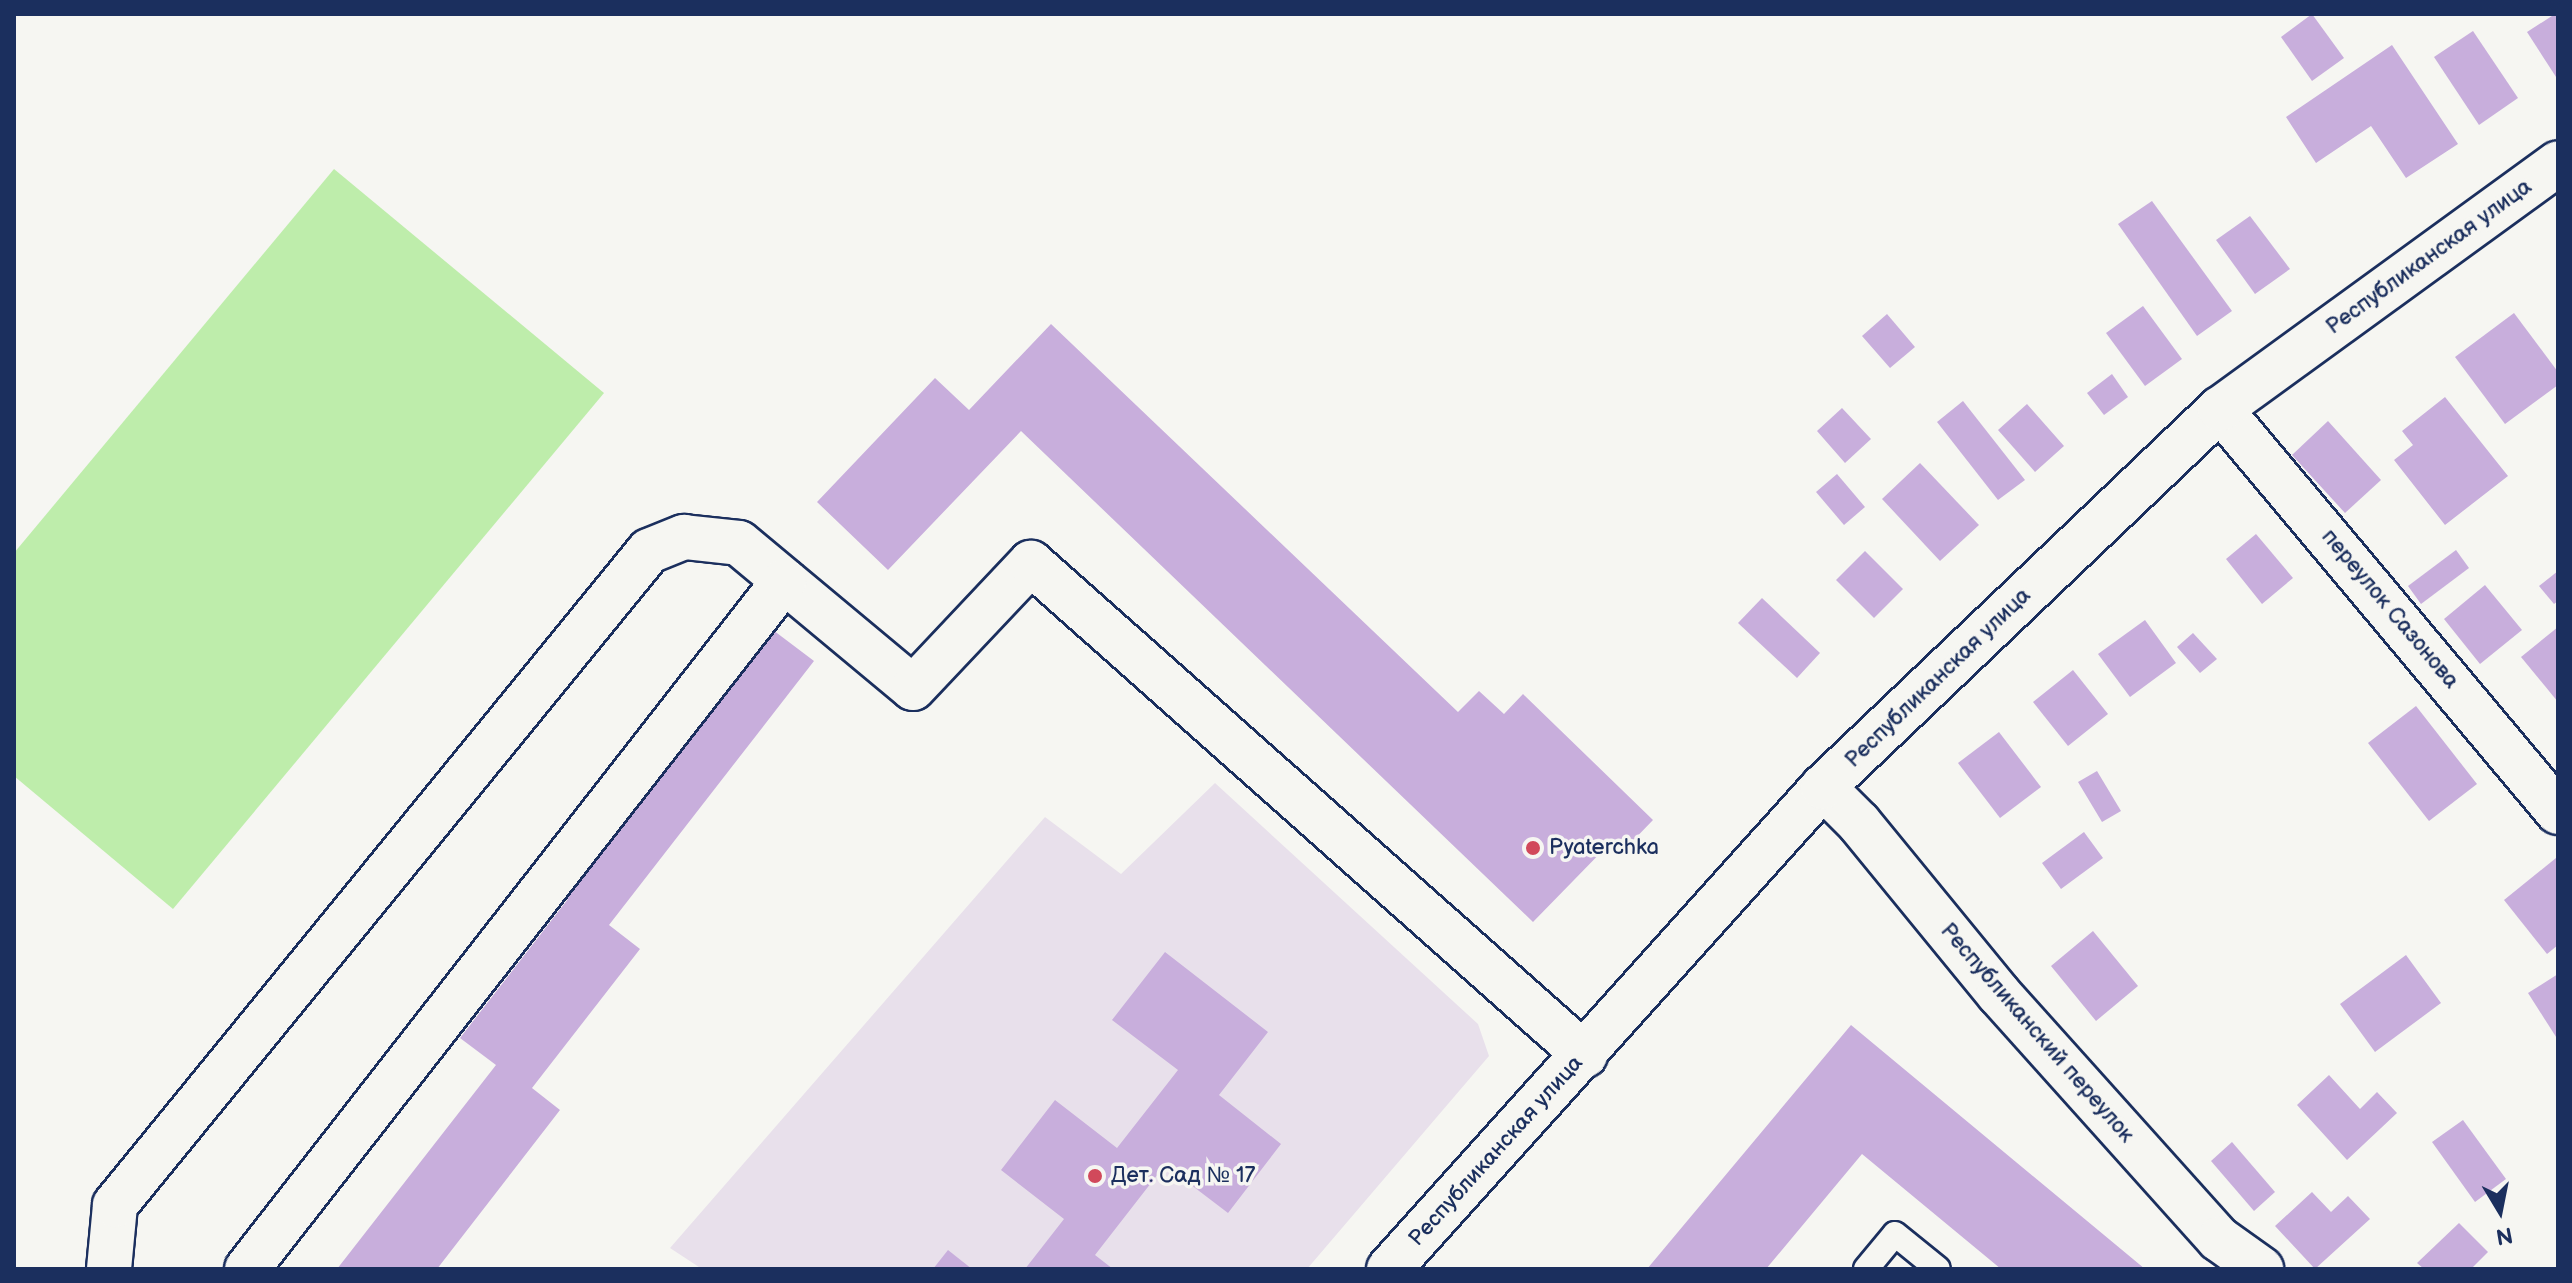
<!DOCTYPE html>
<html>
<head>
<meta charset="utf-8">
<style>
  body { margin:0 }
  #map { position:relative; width:2572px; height:1283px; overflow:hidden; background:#f6f6f2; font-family:"Balsamiq Sans",sans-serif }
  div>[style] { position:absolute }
  .built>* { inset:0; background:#e8e0eb }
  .green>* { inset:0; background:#beedab }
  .building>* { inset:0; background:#c8aedc }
  .roads { filter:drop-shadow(2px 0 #1b2f5e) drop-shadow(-2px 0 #1b2f5e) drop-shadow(0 2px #1b2f5e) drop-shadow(0 -2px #1b2f5e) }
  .lane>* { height:24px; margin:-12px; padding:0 12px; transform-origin:12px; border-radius:12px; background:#f6f6f2 }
  .street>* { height:44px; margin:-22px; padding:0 22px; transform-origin:22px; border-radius:22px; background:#f6f6f2 }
  .secondary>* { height:44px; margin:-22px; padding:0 22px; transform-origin:22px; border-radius:22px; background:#f6f6f2 }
  .dots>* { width:22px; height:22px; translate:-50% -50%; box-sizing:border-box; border:4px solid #f6f6f2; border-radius:50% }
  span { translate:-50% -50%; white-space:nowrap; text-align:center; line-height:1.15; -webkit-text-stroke:7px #f6f6f2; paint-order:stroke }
  .street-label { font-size:22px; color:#1b2f5e }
  .poi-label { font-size:22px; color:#1b2f5e }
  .left { translate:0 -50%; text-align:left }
  .frame { position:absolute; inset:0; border:16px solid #1b2f5e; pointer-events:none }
  .north { position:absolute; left:2460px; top:1171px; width:80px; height:80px; -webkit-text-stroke:6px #f6f6f2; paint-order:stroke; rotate:170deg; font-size:22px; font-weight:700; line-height:32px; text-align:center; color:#1b2f5e }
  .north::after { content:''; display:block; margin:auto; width:28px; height:36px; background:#1b2f5e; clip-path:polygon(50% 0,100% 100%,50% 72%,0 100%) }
</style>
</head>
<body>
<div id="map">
  <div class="built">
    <i style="clip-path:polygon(1215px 783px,1478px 1024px,1489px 1056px,1307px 1269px,702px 1269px,670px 1248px,1045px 817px,1121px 874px)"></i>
  </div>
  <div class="green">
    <i style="clip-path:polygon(334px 169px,604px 393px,173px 909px,14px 776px,14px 553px)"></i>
  </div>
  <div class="building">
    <i style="clip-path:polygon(2312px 14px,2344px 58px,2312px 81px,2281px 37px)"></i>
    <i style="clip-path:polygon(2555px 14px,2558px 14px,2558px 80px,2527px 32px)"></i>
    <i style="clip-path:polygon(2473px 31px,2518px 98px,2479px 125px,2434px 57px)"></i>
    <i style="clip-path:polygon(2392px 45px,2458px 144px,2406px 178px,2371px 126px,2316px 163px,2286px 117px)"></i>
    <i style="clip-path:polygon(2152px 201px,2232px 311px,2197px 336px,2118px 224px)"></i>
    <i style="clip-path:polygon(2250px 216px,2290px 269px,2255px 294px,2216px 240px)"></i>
    <i style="clip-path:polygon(2143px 306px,2182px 359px,2145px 386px,2106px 333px)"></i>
    <i style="clip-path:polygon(2514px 313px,2558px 372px,2558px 385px,2505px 424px,2455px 357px)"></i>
    <i style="clip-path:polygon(1887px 314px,1915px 347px,1890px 368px,1862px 336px)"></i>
    <i style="clip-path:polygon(1051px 324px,1458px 712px,1479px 691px,1504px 714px,1523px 694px,1653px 820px,1624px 850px,1613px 840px,1533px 922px,1021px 431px,888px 570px,817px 502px,935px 378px,969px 410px)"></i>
    <i style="clip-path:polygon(2112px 374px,2128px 397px,2104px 415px,2087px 393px)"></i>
    <i style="clip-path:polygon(2445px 397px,2508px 476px,2445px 525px,2394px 460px,2413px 445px,2402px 431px)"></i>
    <i style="clip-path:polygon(1963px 401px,2025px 480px,1998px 500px,1937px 422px)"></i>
    <i style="clip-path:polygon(2027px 404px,2064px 446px,2035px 472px,1998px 430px)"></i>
    <i style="clip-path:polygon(1842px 408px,1871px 439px,1845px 463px,1817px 431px)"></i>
    <i style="clip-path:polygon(2328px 421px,2381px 480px,2345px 513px,2292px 455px)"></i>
    <i style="clip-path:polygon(1920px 463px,1979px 525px,1940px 561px,1882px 499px)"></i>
    <i style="clip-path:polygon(1837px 474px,1865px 507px,1844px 525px,1816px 492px)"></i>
    <i style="clip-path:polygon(2256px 534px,2293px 578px,2262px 604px,2226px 559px)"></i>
    <i style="clip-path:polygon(2456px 550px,2469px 568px,2421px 604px,2408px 586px)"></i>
    <i style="clip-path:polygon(1865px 551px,1903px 589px,1874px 618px,1836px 580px)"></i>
    <i style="clip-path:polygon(2558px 571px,2558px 601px,2554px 604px,2539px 586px)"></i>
    <i style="clip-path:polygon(2485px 585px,2522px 630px,2480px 664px,2444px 619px)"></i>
    <i style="clip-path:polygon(1762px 598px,1820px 653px,1797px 678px,1738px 623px)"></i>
    <i style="clip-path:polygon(744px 608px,814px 661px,609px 925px,640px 949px,532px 1088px,560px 1110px,437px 1269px,337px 1269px,496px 1065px,460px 1038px,568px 899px,536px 874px)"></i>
    <i style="clip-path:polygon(2145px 620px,2176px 663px,2130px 697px,2098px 654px)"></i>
    <i style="clip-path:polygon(2558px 627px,2558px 702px,2521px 657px)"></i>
    <i style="clip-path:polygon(2193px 633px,2217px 659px,2200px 673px,2177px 647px)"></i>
    <i style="clip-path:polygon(2073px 670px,2108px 714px,2068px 746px,2033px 702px)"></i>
    <i style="clip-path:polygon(2416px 706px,2477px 784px,2429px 821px,2368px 743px)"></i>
    <i style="clip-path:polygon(1999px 732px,2041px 787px,2000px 818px,1958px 763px)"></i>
    <i style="clip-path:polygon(2097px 771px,2121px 811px,2102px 822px,2078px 782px)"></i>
    <i style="clip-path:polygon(2084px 832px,2103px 858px,2061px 889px,2042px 863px)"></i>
    <i style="clip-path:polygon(2556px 858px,2558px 945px,2547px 954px,2504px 900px)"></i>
    <i style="clip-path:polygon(2093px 931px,2138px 986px,2096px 1021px,2051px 966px)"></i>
    <i style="clip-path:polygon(1165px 952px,1268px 1032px,1219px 1095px,1281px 1144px,1228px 1213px,1165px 1165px,1095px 1255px,1113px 1269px,1025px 1269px,1064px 1219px,1001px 1170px,1055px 1100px,1117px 1148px,1178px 1070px,1112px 1020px)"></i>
    <i style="clip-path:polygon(2406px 955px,2441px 1003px,2375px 1052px,2340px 1004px)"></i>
    <i style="clip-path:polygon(2558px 974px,2558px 1040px,2528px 993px)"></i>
    <i style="clip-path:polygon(1851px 1025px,2145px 1269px,2001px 1269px,1862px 1154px,1766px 1269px,1647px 1269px)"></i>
    <i style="clip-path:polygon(2329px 1075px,2360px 1109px,2377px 1092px,2397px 1113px,2347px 1160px,2297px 1105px)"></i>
    <i style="clip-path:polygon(2463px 1120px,2506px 1179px,2475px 1202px,2432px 1142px)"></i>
    <i style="clip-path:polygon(2232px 1142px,2275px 1192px,2254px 1211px,2211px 1161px)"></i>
    <i style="clip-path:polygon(2312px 1192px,2331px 1212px,2348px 1196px,2370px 1219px,2315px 1269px,2275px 1226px)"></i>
    <i style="clip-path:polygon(2459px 1223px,2488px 1252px,2471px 1269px,2424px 1269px,2417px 1263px)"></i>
    <i style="clip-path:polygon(948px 1250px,972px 1269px,933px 1269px)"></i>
  </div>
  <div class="roads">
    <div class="lane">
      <i style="left:1866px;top:1269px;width:45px;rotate:-50.4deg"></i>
      <i style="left:1895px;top:1234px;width:55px;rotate:39.1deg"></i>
    </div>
    <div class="street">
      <i style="left:2220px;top:409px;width:526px;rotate:50.01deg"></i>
      <i style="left:1823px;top:787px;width:51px;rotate:45deg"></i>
      <i style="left:1859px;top:823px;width:221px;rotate:50.7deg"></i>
      <i style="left:1999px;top:994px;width:329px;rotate:48.1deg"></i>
      <i style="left:2219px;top:1239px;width:52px;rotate:35.5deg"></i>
      <i style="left:109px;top:1269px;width:64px;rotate:-84.6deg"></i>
      <i style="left:115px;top:1205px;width:844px;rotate:-50.77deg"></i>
      <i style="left:649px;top:551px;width:38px;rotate:-22deg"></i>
      <i style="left:684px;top:537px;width:55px;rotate:6.2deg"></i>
      <i style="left:739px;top:543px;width:226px;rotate:39.8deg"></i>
      <i style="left:913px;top:688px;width:172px;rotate:-46.7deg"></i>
      <i style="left:1031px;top:563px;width:741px;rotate:41.61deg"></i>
      <i style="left:247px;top:1269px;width:873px;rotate:-52.03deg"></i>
    </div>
    <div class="secondary">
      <i style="left:1389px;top:1269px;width:649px;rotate:-48deg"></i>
      <i style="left:1823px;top:787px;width:548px;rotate:-43.6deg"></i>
      <i style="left:2220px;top:409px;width:418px;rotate:-36deg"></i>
    </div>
  </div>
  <div class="dots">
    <i style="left:1533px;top:848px;background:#d1495b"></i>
    <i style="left:1095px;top:1176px;background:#d1495b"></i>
  </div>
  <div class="street-label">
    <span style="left:2429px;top:257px;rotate:-36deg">Республиканская улица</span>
    <span style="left:2390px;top:609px;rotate:50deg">переулок Сазонова</span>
    <span style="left:1938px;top:678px;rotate:-44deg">Республиканская улица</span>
    <span style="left:2037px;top:1033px;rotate:49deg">Республиканский переулок</span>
    <span style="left:1496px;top:1151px;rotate:-48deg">Республиканская улица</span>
  </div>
  <div class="poi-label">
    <span class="left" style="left:1549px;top:848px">Pyaterchka</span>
    <span class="left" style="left:1111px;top:1176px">Дет. Сад № 17</span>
  </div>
  <div class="frame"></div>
  <div class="north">N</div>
</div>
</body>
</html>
